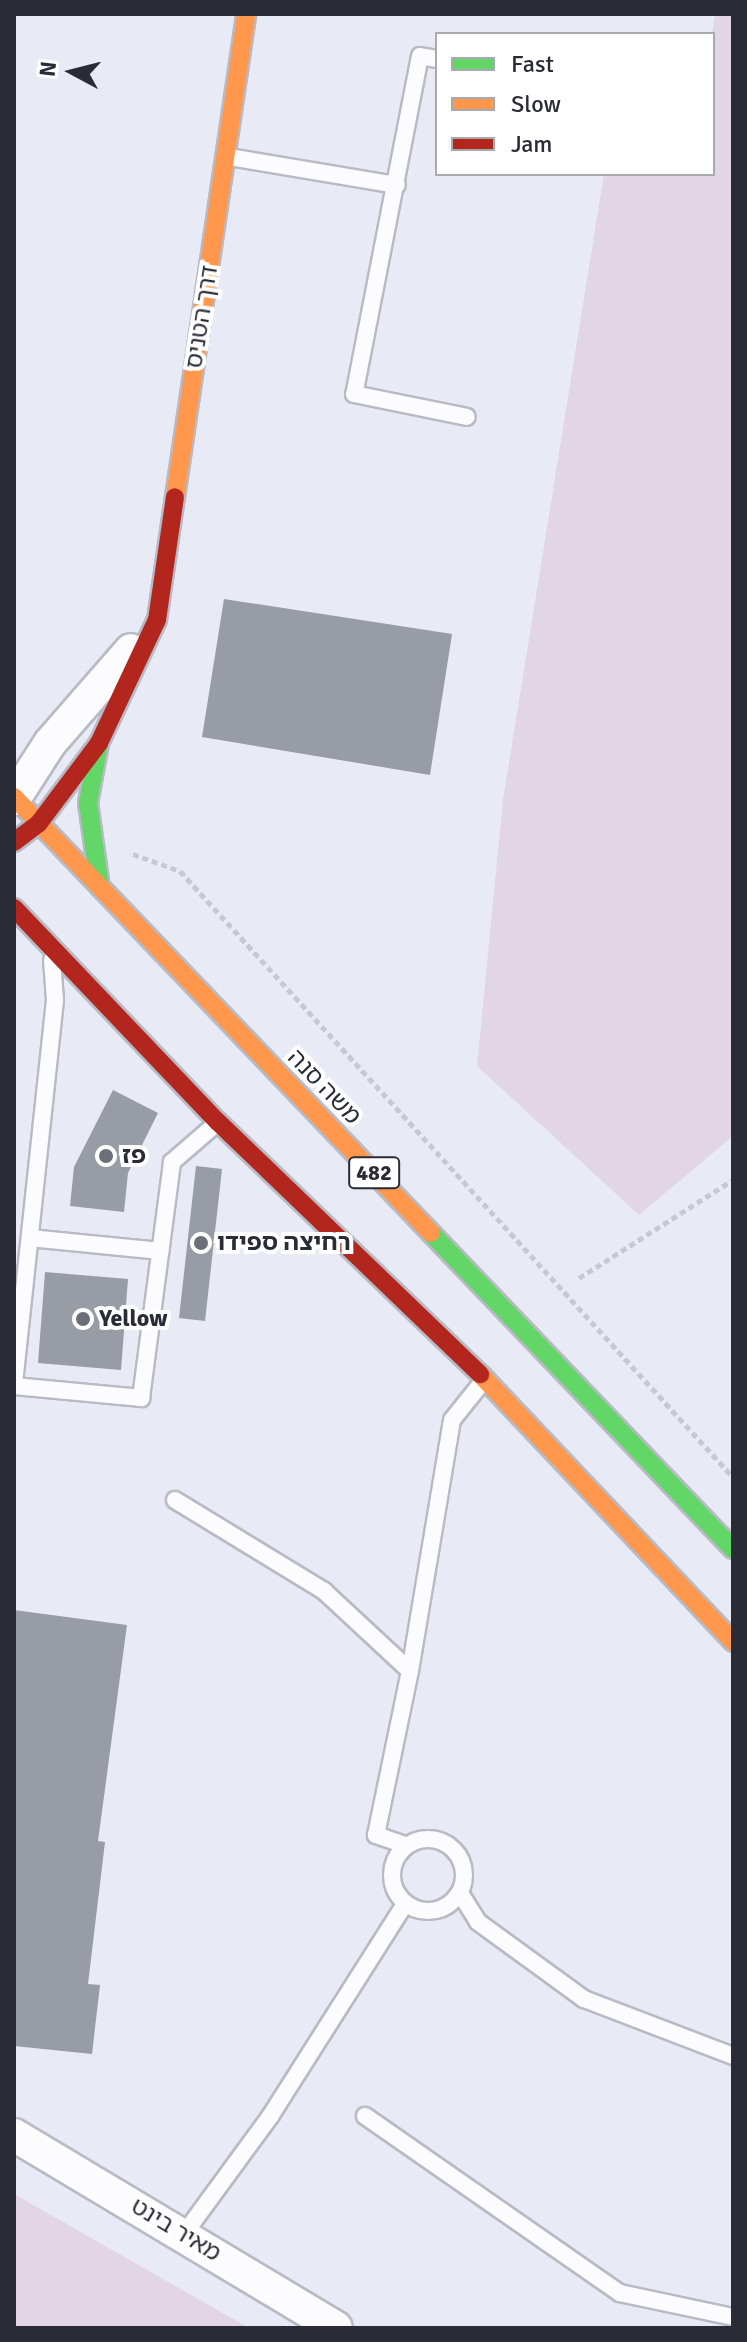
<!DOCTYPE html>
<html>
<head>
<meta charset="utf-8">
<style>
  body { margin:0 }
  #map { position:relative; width:747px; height:2342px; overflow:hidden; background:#e8eaf5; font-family:Signika,"Noto Sans Hebrew",sans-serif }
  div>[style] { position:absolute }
  .green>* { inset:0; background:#e2d6e6 }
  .building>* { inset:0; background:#979ca5 }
  .path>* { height:5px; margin-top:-2.5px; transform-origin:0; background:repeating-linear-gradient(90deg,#c8c9ce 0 6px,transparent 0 10px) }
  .roads { filter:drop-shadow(2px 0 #b8bac4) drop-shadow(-2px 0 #b8bac4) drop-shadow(0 2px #b8bac4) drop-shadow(0 -2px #b8bac4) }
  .lane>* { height:16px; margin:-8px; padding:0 8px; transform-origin:8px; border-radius:8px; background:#fcfcfe }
  .lane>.ring { margin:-8px; padding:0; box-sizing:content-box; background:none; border:16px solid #fcfcfe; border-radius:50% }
  .street>* { height:32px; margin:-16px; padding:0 16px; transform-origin:16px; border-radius:16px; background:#fcfcfe }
  .fast>* { height:18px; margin:-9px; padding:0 9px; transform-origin:9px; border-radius:9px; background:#63d668 }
  .slow>* { height:18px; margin:-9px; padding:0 9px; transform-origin:9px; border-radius:9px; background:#ff974d }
  .jam>* { height:18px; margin:-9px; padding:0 9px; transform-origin:9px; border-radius:9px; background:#b3261e }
  .dots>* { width:22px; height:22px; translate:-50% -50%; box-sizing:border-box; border:4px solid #fff; border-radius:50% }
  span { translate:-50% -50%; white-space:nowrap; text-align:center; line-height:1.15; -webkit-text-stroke:8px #fff; paint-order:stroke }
  .shield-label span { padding:2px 6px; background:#fff; border:2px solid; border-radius:6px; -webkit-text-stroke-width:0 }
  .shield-label { font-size:22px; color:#292b36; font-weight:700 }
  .street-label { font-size:24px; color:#292b36 }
  .poi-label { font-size:24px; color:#292b36; font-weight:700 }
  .left { translate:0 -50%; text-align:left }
  .frame { position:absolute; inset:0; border:16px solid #292b36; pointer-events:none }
  .legend { position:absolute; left:435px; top:32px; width:280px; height:144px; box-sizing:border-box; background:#fff; border:2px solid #a9aaaf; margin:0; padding:10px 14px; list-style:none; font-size:24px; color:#292b36 }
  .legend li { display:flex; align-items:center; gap:16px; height:40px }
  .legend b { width:40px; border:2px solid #a9aaaf }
  .north { position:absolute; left:32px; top:32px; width:80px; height:80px; -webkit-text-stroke:6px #fff; paint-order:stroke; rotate:277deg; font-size:22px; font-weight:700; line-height:32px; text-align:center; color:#292b36 }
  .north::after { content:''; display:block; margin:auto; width:28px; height:36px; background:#292b36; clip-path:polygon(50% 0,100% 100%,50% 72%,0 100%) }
</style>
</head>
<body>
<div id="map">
  <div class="green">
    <i style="clip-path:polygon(715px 14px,733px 14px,733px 1136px,639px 1215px,477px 1066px,503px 800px,604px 174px,713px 174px,712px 34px)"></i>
    <i style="clip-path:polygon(14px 2194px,249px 2328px,14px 2328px)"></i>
  </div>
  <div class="building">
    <i style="clip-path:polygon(224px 599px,452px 634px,430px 775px,202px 737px)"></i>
    <i style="clip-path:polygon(113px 1090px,158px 1113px,128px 1173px,124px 1212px,70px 1206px,74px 1167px)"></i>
    <i style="clip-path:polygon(196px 1166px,222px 1169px,205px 1321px,179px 1318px)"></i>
    <i style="clip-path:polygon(45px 1272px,128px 1279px,121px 1370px,38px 1363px)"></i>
    <i style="clip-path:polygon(14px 1610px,127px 1625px,98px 1841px,105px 1842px,88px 1984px,100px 1985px,92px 2054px,14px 2046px)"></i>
  </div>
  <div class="path">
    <i style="left:133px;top:854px;width:50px;rotate:19.9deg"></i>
    <i style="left:180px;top:871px;width:820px;rotate:47.62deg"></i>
    <i style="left:579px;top:1278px;width:183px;rotate:-32.5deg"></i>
  </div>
  <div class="roads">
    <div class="lane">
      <i style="left:437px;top:59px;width:17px;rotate:-170deg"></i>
      <i style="left:420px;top:56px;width:344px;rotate:101deg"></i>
      <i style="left:354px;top:394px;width:115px;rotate:11.5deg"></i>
      <i style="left:229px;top:157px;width:170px;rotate:9.5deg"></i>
      <i style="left:52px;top:960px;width:40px;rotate:85.7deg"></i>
      <i style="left:55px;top:1000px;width:388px;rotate:96.1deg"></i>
      <i style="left:14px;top:1386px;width:128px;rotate:5.4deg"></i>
      <i style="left:141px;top:1398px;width:238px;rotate:-82.5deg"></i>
      <i style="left:172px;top:1162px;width:60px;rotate:-40.9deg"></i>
      <i style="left:30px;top:1238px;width:131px;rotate:5.7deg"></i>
      <i style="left:175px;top:1500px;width:175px;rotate:31.4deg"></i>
      <i style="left:324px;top:1591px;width:117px;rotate:42.9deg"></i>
      <i class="ring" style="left:392px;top:1839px;width:56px;height:56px"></i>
      <i style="left:405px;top:1845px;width:31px;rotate:-161deg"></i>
      <i style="left:376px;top:1835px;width:167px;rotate:-78.3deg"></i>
      <i style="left:410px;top:1671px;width:254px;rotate:-80.5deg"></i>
      <i style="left:452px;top:1420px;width:51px;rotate:-51.3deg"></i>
      <i style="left:460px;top:1893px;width:34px;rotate:58deg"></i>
      <i style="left:478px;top:1922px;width:131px;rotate:36deg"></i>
      <i style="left:584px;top:1999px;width:160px;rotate:20.9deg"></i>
      <i style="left:365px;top:2116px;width:310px;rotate:34.8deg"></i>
      <i style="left:620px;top:2293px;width:116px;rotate:12deg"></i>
      <i style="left:184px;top:2234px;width:147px;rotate:-53.8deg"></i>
      <i style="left:271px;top:2115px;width:250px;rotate:-57.6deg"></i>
    </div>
    <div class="street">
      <i style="left:14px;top:799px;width:67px;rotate:-57.3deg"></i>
      <i style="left:50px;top:743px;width:123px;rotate:-48.9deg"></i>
      <i style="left:14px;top:2135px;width:375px;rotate:30.9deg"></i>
    </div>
    <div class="fast">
      <i style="left:99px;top:743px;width:61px;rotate:100.4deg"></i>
      <i style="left:88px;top:803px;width:85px;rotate:81.9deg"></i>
      <i style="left:431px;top:1233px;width:437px;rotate:46.3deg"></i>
    </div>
    <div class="slow">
      <i style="left:175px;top:497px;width:488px;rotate:-81.6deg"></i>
      <i style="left:14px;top:797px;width:603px;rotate:46.28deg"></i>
      <i style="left:480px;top:1374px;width:369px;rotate:46.6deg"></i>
    </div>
    <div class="jam">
      <i style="left:14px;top:842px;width:31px;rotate:-37deg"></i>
      <i style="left:39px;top:823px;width:100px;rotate:-53.1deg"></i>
      <i style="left:99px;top:743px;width:136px;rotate:-64.8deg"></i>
      <i style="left:157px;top:620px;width:124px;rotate:-81.7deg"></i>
      <i style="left:14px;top:908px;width:296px;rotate:46.4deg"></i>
      <i style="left:218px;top:1122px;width:364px;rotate:43.9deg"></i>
    </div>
  </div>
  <div class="dots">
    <i style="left:106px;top:1156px;background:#6c6e79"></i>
    <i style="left:201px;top:1243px;background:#6c6e79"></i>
    <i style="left:83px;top:1319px;background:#6c6e79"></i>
  </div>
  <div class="shield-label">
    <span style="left:374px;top:1173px">482</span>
  </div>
  <div class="street-label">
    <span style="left:202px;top:317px;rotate:-81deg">דרך הטניס</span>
    <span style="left:324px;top:1087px;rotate:46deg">משה סנה</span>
    <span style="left:176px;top:2230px;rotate:31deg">מאיר בינט</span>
  </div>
  <div class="poi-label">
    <span class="left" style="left:122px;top:1156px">פז</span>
    <span class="left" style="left:217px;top:1243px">רחיצה ספידו</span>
    <span class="left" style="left:99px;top:1319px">Yellow</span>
  </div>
  <div class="frame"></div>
  <ul class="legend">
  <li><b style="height:10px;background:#63d668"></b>Fast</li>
  <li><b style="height:10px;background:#ff974d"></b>Slow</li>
  <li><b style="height:10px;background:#b3261e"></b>Jam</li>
  </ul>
  <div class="north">N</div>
</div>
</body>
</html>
